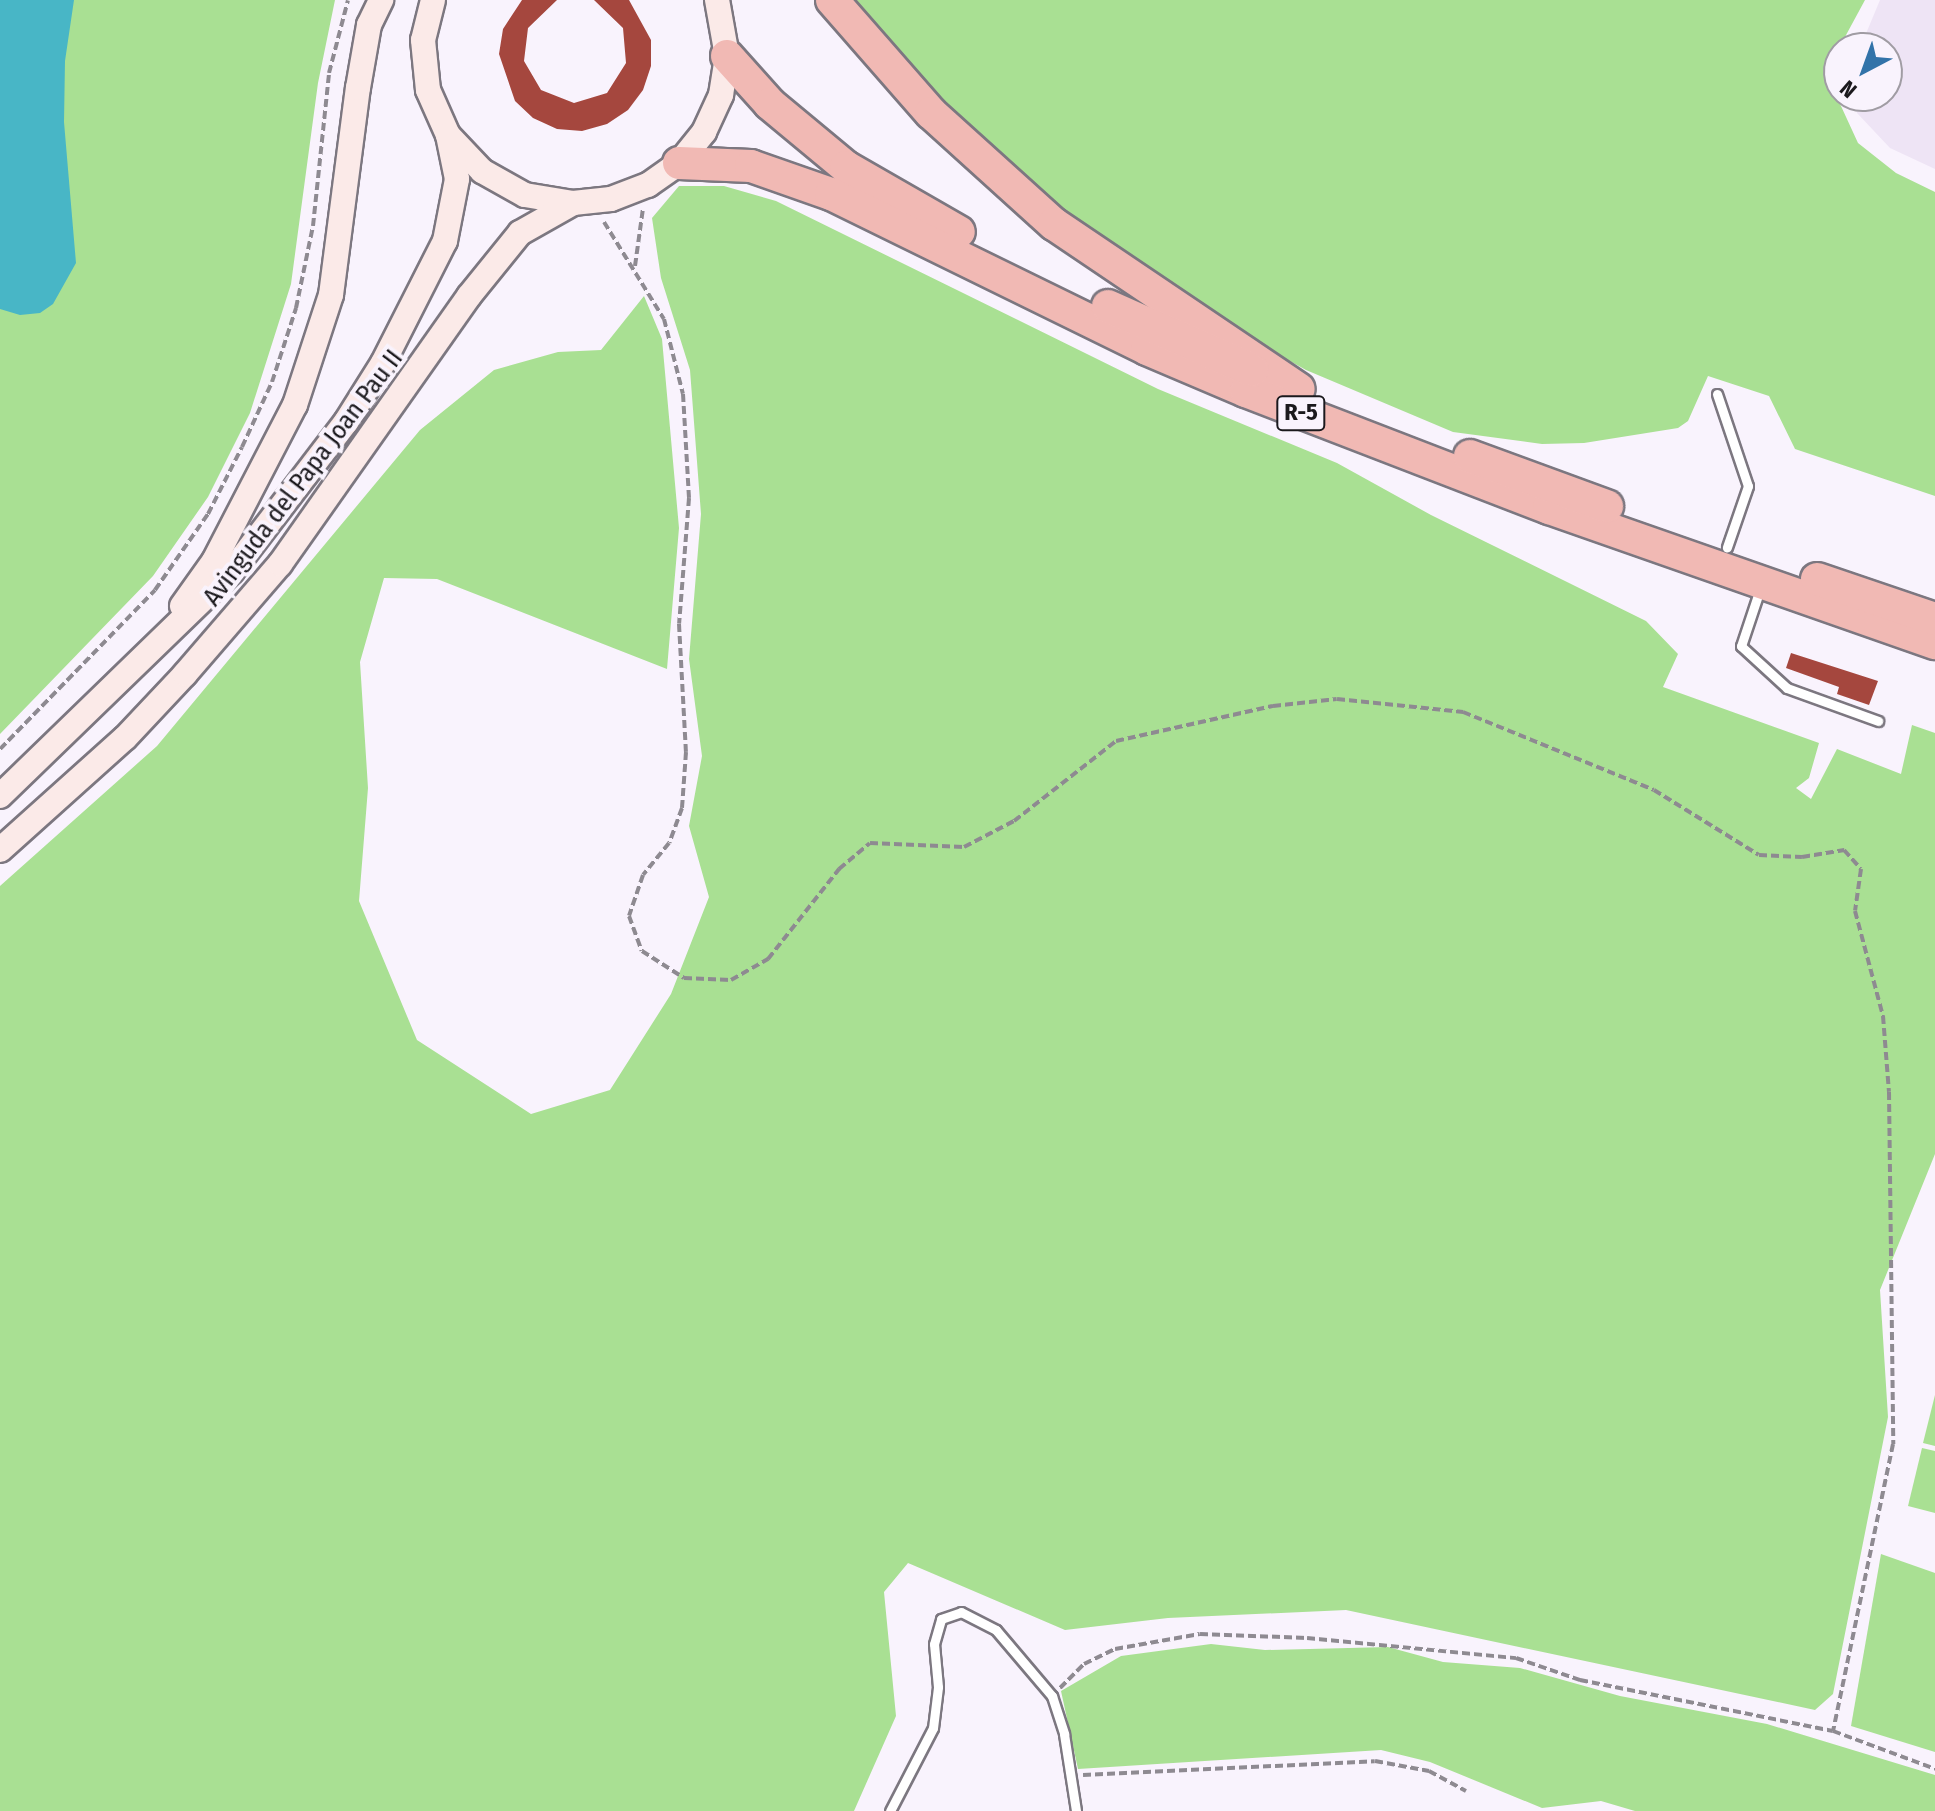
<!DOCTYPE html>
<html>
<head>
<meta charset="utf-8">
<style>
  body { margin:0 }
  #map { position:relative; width:1935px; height:1811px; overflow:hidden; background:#f9f3fd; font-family:"Fira Sans Condensed",sans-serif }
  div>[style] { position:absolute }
  .built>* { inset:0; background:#eee4f5 }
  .green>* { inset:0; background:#a9e093 }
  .water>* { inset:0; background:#48b6c6 }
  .building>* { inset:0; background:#a5473e }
  .path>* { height:4px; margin-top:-2px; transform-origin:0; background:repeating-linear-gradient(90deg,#8e8a91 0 8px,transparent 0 12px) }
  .roads { filter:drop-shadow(2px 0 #7c7780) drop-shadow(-2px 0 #7c7780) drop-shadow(0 2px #7c7780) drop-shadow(0 -2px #7c7780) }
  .service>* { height:9px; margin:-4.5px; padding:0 4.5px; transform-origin:4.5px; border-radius:4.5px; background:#fff }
  .secondary>* { height:24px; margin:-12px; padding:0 12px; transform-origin:12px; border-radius:12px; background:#fbeae8 }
  .motorway>* { height:32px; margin:-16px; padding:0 16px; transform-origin:16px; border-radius:16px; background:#f1b9b4 }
  span { translate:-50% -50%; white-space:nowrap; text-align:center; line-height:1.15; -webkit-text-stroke:8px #f9f3fd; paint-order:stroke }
  .shield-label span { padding:2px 6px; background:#f9f3fd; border:2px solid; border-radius:6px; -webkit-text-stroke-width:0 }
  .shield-label { font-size:24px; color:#1b191d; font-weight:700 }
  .street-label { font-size:26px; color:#1b191d }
  .north { position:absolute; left:1823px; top:32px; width:80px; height:80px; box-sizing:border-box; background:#f9f3fd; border:2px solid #a09ca3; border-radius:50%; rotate:221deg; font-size:22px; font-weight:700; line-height:32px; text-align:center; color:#1b191d }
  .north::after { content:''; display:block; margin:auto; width:28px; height:36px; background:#3273a9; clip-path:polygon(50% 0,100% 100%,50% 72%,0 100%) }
</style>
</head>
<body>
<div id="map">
  <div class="built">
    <i style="clip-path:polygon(1880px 0,1935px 0,1935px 169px,1890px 148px,1857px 113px,1854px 96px,1887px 96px,1887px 48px,1860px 48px)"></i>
  </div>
  <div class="green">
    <i style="clip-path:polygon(0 0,335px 0,318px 83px,291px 284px,250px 413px,208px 497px,153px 576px,0 734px)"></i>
    <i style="clip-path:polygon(847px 0,1865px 0,1839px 48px,1835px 93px,1858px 143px,1896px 173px,1935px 192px,1935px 496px,1795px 449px,1769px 396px,1708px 376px,1688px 421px,1678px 428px,1584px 443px,1542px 444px,1453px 432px,1306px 370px,1159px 288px,969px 137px)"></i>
    <i style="clip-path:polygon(679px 186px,724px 186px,776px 201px,1158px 389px,1337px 463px,1431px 515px,1646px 621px,1678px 654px,1663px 687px,1819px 743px,1809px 778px,1796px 788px,1811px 799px,1837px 749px,1901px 774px,1912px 725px,1935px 733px,1935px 1154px,1880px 1290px,1888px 1417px,1833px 1694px,1815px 1710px,1346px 1610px,1168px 1618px,1065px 1630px,908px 1563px,884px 1592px,896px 1716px,854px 1811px,0 1811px,0 886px,157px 746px,420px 430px,494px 370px,558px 352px,601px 350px,644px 296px,662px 339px,679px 528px,667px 669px,437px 579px,384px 578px,360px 662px,368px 788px,359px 901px,417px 1040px,531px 1114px,610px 1090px,671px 994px,709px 897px,689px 826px,702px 756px,689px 659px,701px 514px,690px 370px,661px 278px,652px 218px)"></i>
    <i style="clip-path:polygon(1935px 1395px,1935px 1446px,1923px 1443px)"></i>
    <i style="clip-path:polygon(1922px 1448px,1935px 1451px,1935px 1513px,1908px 1506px)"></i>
    <i style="clip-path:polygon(1881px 1554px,1935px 1573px,1935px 1752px,1851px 1726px)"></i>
    <i style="clip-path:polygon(1211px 1644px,1265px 1650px,1388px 1647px,1443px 1662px,1520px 1668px,1620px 1696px,1767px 1724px,1935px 1775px,1935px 1811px,1635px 1811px,1601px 1801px,1542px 1808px,1430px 1762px,1381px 1750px,1078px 1769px,1061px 1691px,1121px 1656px)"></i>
  </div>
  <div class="water">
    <i style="clip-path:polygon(0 0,74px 0,65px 61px,64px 122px,76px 263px,53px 304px,40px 313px,20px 315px,0 309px)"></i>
  </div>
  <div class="building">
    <i style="clip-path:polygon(522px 0,557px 0,528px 28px,524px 61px,541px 90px,574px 103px,607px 93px,626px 63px,623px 28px,594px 0,629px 0,651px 40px,651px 66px,643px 90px,628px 110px,607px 124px,582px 131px,557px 129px,533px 118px,515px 101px,499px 54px,503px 29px)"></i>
    <i style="clip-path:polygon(1791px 653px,1878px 681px,1869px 705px,1837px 694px,1839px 687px,1786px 668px)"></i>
  </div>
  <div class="path">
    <i style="left:604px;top:222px;width:114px;rotate:58.3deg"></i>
    <i style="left:664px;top:319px;width:77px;rotate:75.8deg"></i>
    <i style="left:683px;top:394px;width:104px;rotate:86.7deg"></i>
    <i style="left:689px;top:498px;width:126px;rotate:94.5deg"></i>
    <i style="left:679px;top:624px;width:128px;rotate:86.9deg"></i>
    <i style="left:686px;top:752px;width:56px;rotate:94.1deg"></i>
    <i style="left:682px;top:808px;width:37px;rotate:110deg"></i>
    <i style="left:669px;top:843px;width:41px;rotate:129.1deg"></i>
    <i style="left:643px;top:875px;width:43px;rotate:108.9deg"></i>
    <i style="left:629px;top:916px;width:37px;rotate:70deg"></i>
    <i style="left:642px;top:951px;width:50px;rotate:32.7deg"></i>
    <i style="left:684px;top:978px;width:47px;rotate:2.4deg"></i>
    <i style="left:731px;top:980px;width:43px;rotate:-29.6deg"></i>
    <i style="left:768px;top:959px;width:115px;rotate:-51.7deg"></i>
    <i style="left:839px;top:869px;width:40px;rotate:-40deg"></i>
    <i style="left:870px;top:843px;width:94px;rotate:2.4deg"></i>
    <i style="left:964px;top:847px;width:56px;rotate:-27.5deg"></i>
    <i style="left:1014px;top:821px;width:130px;rotate:-38.1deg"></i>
    <i style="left:1116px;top:741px;width:161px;rotate:-12.6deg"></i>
    <i style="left:1273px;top:706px;width:64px;rotate:-6.2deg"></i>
    <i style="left:1337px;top:699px;width:127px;rotate:5.9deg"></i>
    <i style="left:1463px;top:712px;width:206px;rotate:22.2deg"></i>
    <i style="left:1654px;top:790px;width:123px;rotate:31.8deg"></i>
    <i style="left:1759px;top:855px;width:43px;rotate:2.7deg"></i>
    <i style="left:1802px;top:857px;width:43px;rotate:-9.5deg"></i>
    <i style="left:1844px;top:850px;width:25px;rotate:48deg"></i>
    <i style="left:1861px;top:869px;width:42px;rotate:98.1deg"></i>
    <i style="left:1855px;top:911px;width:109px;rotate:75.1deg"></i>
    <i style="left:1883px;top:1016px;width:76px;rotate:85.5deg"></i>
    <i style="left:1889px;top:1092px;width:352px;rotate:89.3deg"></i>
    <i style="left:1893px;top:1444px;width:293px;rotate:101.8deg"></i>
    <i style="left:1833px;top:1731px;width:109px;rotate:20.4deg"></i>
    <i style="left:635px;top:266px;width:59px;rotate:-82.1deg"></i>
    <i style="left:0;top:749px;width:222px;rotate:-45.7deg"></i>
    <i style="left:155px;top:590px;width:93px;rotate:-55.1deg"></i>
    <i style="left:208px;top:514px;width:75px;rotate:-63.1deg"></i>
    <i style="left:242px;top:447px;width:72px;rotate:-65.2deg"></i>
    <i style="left:272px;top:382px;width:78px;rotate:-72deg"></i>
    <i style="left:296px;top:308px;width:84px;rotate:-78.3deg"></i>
    <i style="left:313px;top:226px;width:154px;rotate:-84deg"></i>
    <i style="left:329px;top:73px;width:75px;rotate:-75.4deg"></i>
    <i style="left:1060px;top:1688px;width:34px;rotate:-45deg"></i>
    <i style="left:1084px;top:1664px;width:34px;rotate:-26deg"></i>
    <i style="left:1115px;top:1649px;width:86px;rotate:-10deg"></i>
    <i style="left:1200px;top:1634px;width:107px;rotate:2.1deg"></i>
    <i style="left:1307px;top:1638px;width:210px;rotate:5.5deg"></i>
    <i style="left:1516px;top:1658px;width:68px;rotate:19deg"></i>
    <i style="left:1580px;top:1680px;width:258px;rotate:11.4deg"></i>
    <i style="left:1083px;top:1775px;width:292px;rotate:-2.7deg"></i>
    <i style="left:1375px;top:1761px;width:55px;rotate:10.5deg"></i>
    <i style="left:1429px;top:1771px;width:42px;rotate:28.4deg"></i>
  </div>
  <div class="roads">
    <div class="service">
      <i style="left:1717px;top:394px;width:97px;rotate:71.4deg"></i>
      <i style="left:1748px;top:486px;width:65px;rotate:109deg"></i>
      <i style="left:1760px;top:589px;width:60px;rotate:108.4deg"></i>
      <i style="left:1741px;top:646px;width:62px;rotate:42.4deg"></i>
      <i style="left:1787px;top:688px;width:97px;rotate:19.9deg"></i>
      <i style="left:890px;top:1811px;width:93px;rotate:-62.6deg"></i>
      <i style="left:933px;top:1728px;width:41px;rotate:-83deg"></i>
      <i style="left:938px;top:1687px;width:43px;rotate:-95.3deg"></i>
      <i style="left:934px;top:1644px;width:26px;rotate:-74deg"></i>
      <i style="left:941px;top:1619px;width:21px;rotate:-19deg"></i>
      <i style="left:961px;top:1612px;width:39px;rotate:27deg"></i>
      <i style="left:996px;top:1630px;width:87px;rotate:49.7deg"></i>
      <i style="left:1052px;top:1696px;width:40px;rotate:72deg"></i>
      <i style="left:1064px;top:1734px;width:78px;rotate:81.1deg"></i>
    </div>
    <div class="secondary">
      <i style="left:433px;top:0;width:41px;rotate:104deg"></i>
      <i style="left:423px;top:40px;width:50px;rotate:84.3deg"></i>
      <i style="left:428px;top:90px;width:49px;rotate:66deg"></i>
      <i style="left:448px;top:135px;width:50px;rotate:46.6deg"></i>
      <i style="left:482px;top:171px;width:49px;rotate:29.2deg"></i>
      <i style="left:525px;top:195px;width:49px;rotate:9.5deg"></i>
      <i style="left:573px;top:203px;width:38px;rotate:-6deg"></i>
      <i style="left:611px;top:199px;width:40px;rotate:-21deg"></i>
      <i style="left:648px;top:185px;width:38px;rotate:-35deg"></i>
      <i style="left:679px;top:163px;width:40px;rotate:-51deg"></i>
      <i style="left:704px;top:132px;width:41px;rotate:-65.3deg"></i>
      <i style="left:721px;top:95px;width:39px;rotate:-81deg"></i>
      <i style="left:727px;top:56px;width:57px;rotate:-100.1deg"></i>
      <i style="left:182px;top:606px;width:55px;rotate:-54.6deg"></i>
      <i style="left:214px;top:561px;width:176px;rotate:-62.6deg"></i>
      <i style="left:295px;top:405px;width:116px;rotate:-71.9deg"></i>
      <i style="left:331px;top:295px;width:209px;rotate:-82.6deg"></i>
      <i style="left:358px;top:88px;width:64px;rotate:-80.1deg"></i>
      <i style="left:369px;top:25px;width:28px;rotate:-64deg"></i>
      <i style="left:0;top:796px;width:323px;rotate:-44.1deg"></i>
      <i style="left:232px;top:571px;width:188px;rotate:-52.6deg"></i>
      <i style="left:346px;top:422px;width:70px;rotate:-57.9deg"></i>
      <i style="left:383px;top:363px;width:137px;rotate:-63.1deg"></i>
      <i style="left:445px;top:241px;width:63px;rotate:-79deg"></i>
      <i style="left:457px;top:179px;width:45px;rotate:-101.6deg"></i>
      <i style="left:0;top:850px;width:168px;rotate:-41.9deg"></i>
      <i style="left:125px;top:738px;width:88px;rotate:-46.8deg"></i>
      <i style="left:185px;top:674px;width:145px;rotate:-49.2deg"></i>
      <i style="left:280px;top:564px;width:328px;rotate:-54.8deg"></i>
      <i style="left:469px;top:296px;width:81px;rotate:-51deg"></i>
      <i style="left:520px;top:233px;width:61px;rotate:-29.5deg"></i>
    </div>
    <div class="motorway">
      <i style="left:832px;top:0;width:150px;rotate:48.8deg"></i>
      <i style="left:931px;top:113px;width:166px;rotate:42.1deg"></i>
      <i style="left:1054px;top:224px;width:295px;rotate:34deg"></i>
      <i style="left:727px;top:56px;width:64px;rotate:48.1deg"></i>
      <i style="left:770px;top:104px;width:99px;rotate:39.7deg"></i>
      <i style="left:846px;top:167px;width:130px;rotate:29.9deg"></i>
      <i style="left:679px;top:163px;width:72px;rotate:2.4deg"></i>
      <i style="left:751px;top:166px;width:85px;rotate:19.3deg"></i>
      <i style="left:831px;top:194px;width:352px;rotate:26.1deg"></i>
      <i style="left:1147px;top:349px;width:108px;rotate:23deg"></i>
      <i style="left:1246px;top:391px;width:325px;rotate:21.1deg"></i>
      <i style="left:1549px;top:508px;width:409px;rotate:19.3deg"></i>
      <i style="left:1108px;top:306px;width:158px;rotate:24deg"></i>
      <i style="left:1470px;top:456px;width:146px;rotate:20.1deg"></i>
      <i style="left:1817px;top:579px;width:125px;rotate:18.7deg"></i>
    </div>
  </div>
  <div class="shield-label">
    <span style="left:1301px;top:413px">R-5</span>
  </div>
  <div class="street-label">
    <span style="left:303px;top:478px;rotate:-53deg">Avinguda del Papa Joan Pau II</span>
  </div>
  <div class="north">N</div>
</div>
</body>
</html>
